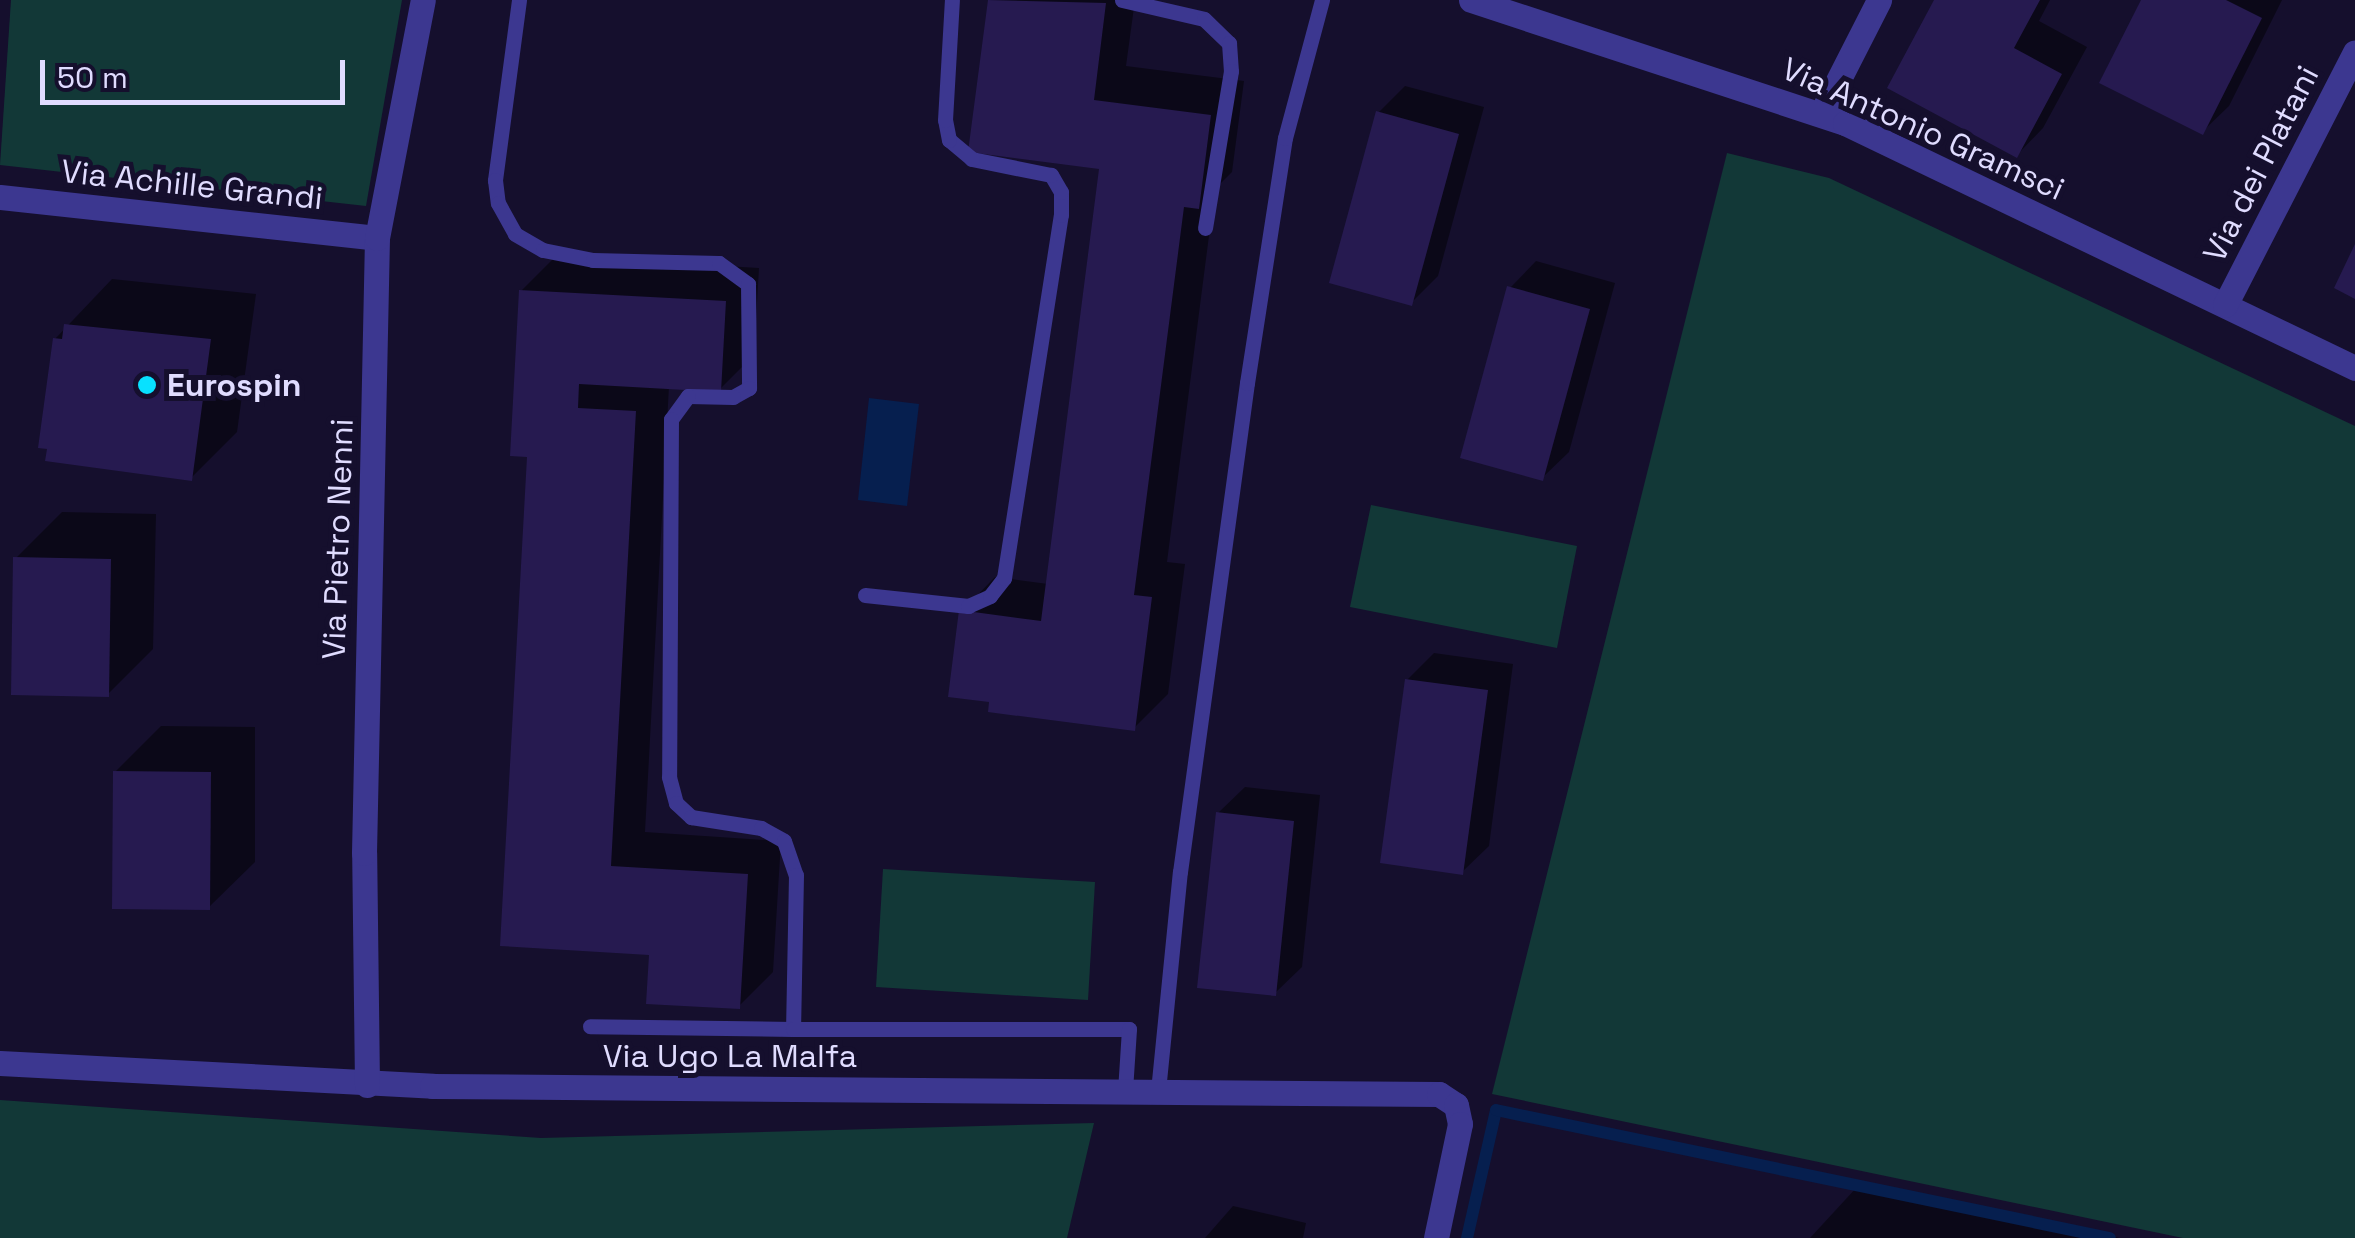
<!DOCTYPE html>
<html>
<head>
<meta charset="utf-8">
<style>
  body { margin:0 }
  #map { position:relative; width:2355px; height:1238px; overflow:hidden; background:#150f2d; font-family:"Space Grotesk",sans-serif }
  div>[style] { position:absolute }
  .green>* { inset:0; background:#123837 }
  .water>* { inset:0; background:#061f4f }
  .shadow>* { inset:0; background:#0007 }
  .stream>* { height:12px; margin:-6px; padding:0 6px; transform-origin:6px; border-radius:6px; background:#061f4f }
  .building>* { inset:0; background:#261a50 }
  .service>* { height:15px; margin:-7.5px; padding:0 7.5px; transform-origin:7.5px; border-radius:7.5px; background:#3c3790 }
  .minor>* { height:25px; margin:-12.5px; padding:0 12.5px; transform-origin:12.5px; border-radius:12.5px; background:#3c3790 }
  .tertiary>* { height:25px; margin:-12.5px; padding:0 12.5px; transform-origin:12.5px; border-radius:12.5px; background:#3c3790 }
  .dots>* { width:28px; height:28px; translate:-50% -50%; box-sizing:border-box; border:5px solid #150f2d; border-radius:50% }
  span { translate:-50% -50%; white-space:nowrap; text-align:center; line-height:1.15; -webkit-text-stroke:10px #150f2d; paint-order:stroke }
  .street-label { font-size:32px; color:#e0dcff }
  .poi-label { font-size:32px; color:#e0dcff; font-weight:700 }
  .left { translate:0 -50%; text-align:left }
  .scale { position:absolute; left:40px; top:60px; width:305px; height:45px; box-sizing:border-box; border:5px solid #e0dcff; border-top:0; padding-left:12px; font-size:30px; line-height:35px; white-space:nowrap; color:#e0dcff; -webkit-text-stroke:8px #150f2d; paint-order:stroke }
</style>
</head>
<body>
<div id="map">
  <div class="green">
    <i style="clip-path:polygon(11px 0,402px 0,366px 206px,0 165px)"></i>
    <i style="clip-path:polygon(1727px 153px,1829px 178px,2355px 426px,2355px 1238px,2183px 1238px,1492px 1094px)"></i>
    <i style="clip-path:polygon(1371px 505px,1577px 546px,1557px 648px,1350px 607px)"></i>
    <i style="clip-path:polygon(883px 869px,1095px 882px,1088px 1000px,876px 987px)"></i>
    <i style="clip-path:polygon(0 1100px,541px 1138px,1094px 1123px,1067px 1238px,0 1238px)"></i>
  </div>
  <div class="water">
    <i style="clip-path:polygon(869px 398px,919px 404px,907px 506px,858px 500px)"></i>
  </div>
  <div class="shadow">
    <i style="clip-path:polygon(990px 0,1135px 0,1126px 66px,1244px 81px,1232px 172px,1215px 189px,1167px 562px,1185px 564px,1168px 694px,1134px 728px,992px 700px,961px 612px,995px 577px,1048px 584px,1102px 167px,971px 150px)"></i>
    <i style="clip-path:polygon(1937px 0,2050px 0,2039px 21px,2087px 47px,2043px 128px,2017px 155px)"></i>
    <i style="clip-path:polygon(2144px 0,2282px 0,2229px 106px,2202px 132px)"></i>
    <i style="clip-path:polygon(1405px 86px,1484px 107px,1438px 276px,1411px 303px,1379px 112px)"></i>
    <i style="clip-path:polygon(556px 256px,759px 268px,754px 355px,720px 389px,669px 386px,645px 832px,781px 841px,773px 972px,739px 1006px,652px 952px,502px 943px,529px 454px,521px 291px)"></i>
    <i style="clip-path:polygon(1536px 261px,1615px 283px,1569px 452px,1542px 478px,1510px 288px)"></i>
    <i style="clip-path:polygon(112px 279px,256px 294px,237px 432px,191px 478px,55px 339px)"></i>
    <i style="clip-path:polygon(62px 512px,156px 514px,153px 649px,108px 694px,16px 558px)"></i>
    <i style="clip-path:polygon(1434px 653px,1513px 664px,1489px 846px,1462px 872px,1407px 680px)"></i>
    <i style="clip-path:polygon(161px 726px,255px 727px,255px 862px,209px 907px,115px 772px)"></i>
    <i style="clip-path:polygon(1245px 787px,1320px 795px,1302px 967px,1275px 993px,1218px 813px)"></i>
    <i style="clip-path:polygon(1857px 1187px,2120px 1238px,1810px 1238px)"></i>
    <i style="clip-path:polygon(1233px 1206px,1306px 1223px,1303px 1238px,1205px 1238px)"></i>
  </div>
  <div class="stream">
    <i style="left:1467px;top:1238px;width:131px;rotate:-77.2deg"></i>
    <i style="left:1496px;top:1110px;width:627px;rotate:11.78deg"></i>
  </div>
  <div class="building">
    <i style="clip-path:polygon(988px 0,1106px 3px,1094px 100px,1211px 115px,1199px 209px,1184px 207px,1134px 595px,1152px 597px,1135px 731px,988px 712px,989px 702px,948px 697px,959px 610px,1041px 621px,1099px 169px,968px 152px)"></i>
    <i style="clip-path:polygon(1934px 0,2040px 0,2014px 48px,2062px 74px,2017px 158px,1887px 88px)"></i>
    <i style="clip-path:polygon(2141px 0,2226px 0,2262px 18px,2203px 135px,2099px 83px)"></i>
    <i style="clip-path:polygon(1376px 111px,1459px 134px,1412px 306px,1329px 283px)"></i>
    <i style="clip-path:polygon(2355px 244px,2355px 299px,2334px 288px)"></i>
    <i style="clip-path:polygon(1507px 286px,1590px 309px,1543px 481px,1460px 458px)"></i>
    <i style="clip-path:polygon(519px 290px,726px 301px,721px 392px,579px 384px,578px 408px,636px 411px,611px 866px,748px 874px,740px 1009px,646px 1004px,649px 955px,500px 946px,527px 457px,510px 456px)"></i>
    <i style="clip-path:polygon(64px 324px,211px 339px,192px 481px,45px 461px,47px 449px,38px 448px,53px 338px,62px 339px)"></i>
    <i style="clip-path:polygon(13px 557px,111px 559px,109px 697px,11px 695px)"></i>
    <i style="clip-path:polygon(1405px 679px,1488px 690px,1463px 875px,1380px 863px)"></i>
    <i style="clip-path:polygon(113px 771px,211px 772px,210px 910px,112px 909px)"></i>
    <i style="clip-path:polygon(1216px 812px,1294px 821px,1276px 996px,1197px 988px)"></i>
  </div>
  <div class="service">
    <i style="left:519px;top:0;width:182px;rotate:97.6deg"></i>
    <i style="left:495px;top:180px;width:23px;rotate:83deg"></i>
    <i style="left:498px;top:203px;width:35px;rotate:61deg"></i>
    <i style="left:515px;top:234px;width:32px;rotate:30deg"></i>
    <i style="left:543px;top:250px;width:51px;rotate:11.3deg"></i>
    <i style="left:593px;top:260px;width:126px;rotate:1.4deg"></i>
    <i style="left:719px;top:263px;width:36px;rotate:36deg"></i>
    <i style="left:748px;top:284px;width:104px;rotate:89.4deg"></i>
    <i style="left:749px;top:388px;width:18px;rotate:151deg"></i>
    <i style="left:733px;top:397px;width:45px;rotate:-178.7deg"></i>
    <i style="left:688px;top:396px;width:29px;rotate:126deg"></i>
    <i style="left:671px;top:419px;width:358px;rotate:90.3deg"></i>
    <i style="left:669px;top:777px;width:27px;rotate:75deg"></i>
    <i style="left:676px;top:803px;width:21px;rotate:43deg"></i>
    <i style="left:691px;top:817px;width:71px;rotate:8.9deg"></i>
    <i style="left:761px;top:828px;width:26px;rotate:29deg"></i>
    <i style="left:784px;top:841px;width:36px;rotate:71deg"></i>
    <i style="left:796px;top:875px;width:154px;rotate:91.1deg"></i>
    <i style="left:793px;top:1029px;width:203px;rotate:-179.2deg"></i>
    <i style="left:1122px;top:0;width:84px;rotate:13deg"></i>
    <i style="left:1204px;top:19px;width:35px;rotate:44deg"></i>
    <i style="left:1229px;top:43px;width:28px;rotate:86deg"></i>
    <i style="left:1231px;top:71px;width:159px;rotate:99.4deg"></i>
    <i style="left:865px;top:595px;width:104px;rotate:6.1deg"></i>
    <i style="left:968px;top:606px;width:24px;rotate:-24deg"></i>
    <i style="left:990px;top:596px;width:23px;rotate:-52deg"></i>
    <i style="left:1004px;top:578px;width:367px;rotate:-81.1deg"></i>
    <i style="left:1061px;top:215px;width:23px;rotate:-90deg"></i>
    <i style="left:1061px;top:192px;width:20px;rotate:-120deg"></i>
    <i style="left:1051px;top:175px;width:81px;rotate:-168.6deg"></i>
    <i style="left:972px;top:159px;width:30px;rotate:-140deg"></i>
    <i style="left:949px;top:140px;width:20px;rotate:-101deg"></i>
    <i style="left:945px;top:120px;width:120px;rotate:-86.7deg"></i>
    <i style="left:793px;top:1029px;width:336px"></i>
    <i style="left:1129px;top:1029px;width:62px;rotate:93.7deg"></i>
    <i style="left:1158px;top:1091px;width:220px;rotate:-84.3deg"></i>
    <i style="left:1180px;top:872px;width:494px;rotate:-82.2deg"></i>
    <i style="left:1247px;top:383px;width:248px;rotate:-81.2deg"></i>
    <i style="left:1285px;top:138px;width:143px;rotate:-75deg"></i>
  </div>
  <div class="minor">
    <i style="left:1821px;top:114px;width:128px;rotate:-63deg"></i>
    <i style="left:0;top:197px;width:379px;rotate:6.2deg"></i>
    <i style="left:0;top:1063px;width:433px;rotate:3deg"></i>
    <i style="left:432px;top:1086px;width:1007px;rotate:0.46deg"></i>
    <i style="left:1439px;top:1094px;width:20px;rotate:33deg"></i>
    <i style="left:1456px;top:1105px;width:19px;rotate:78deg"></i>
    <i style="left:1460px;top:1124px;width:116px;rotate:101.9deg"></i>
    <i style="left:367px;top:1085px;width:232px;rotate:-90.7deg"></i>
    <i style="left:364px;top:853px;width:615px;rotate:-88.79deg"></i>
    <i style="left:377px;top:238px;width:242px;rotate:-79.1deg"></i>
  </div>
  <div class="tertiary">
    <i style="left:1471px;top:0;width:394px;rotate:18.2deg"></i>
    <i style="left:1845px;top:123px;width:566px;rotate:25.66deg"></i>
    <i style="left:2225px;top:305px;width:284px;rotate:-62.8deg"></i>
  </div>
  <div class="dots">
    <i style="left:147px;top:385px;background:#08e1ff"></i>
  </div>
  <div class="street-label">
    <span style="left:1923px;top:129px;rotate:24deg">Via Antonio Gramsci</span>
    <span style="left:2261px;top:164px;rotate:-63deg">Via dei Platani</span>
    <span style="left:192px;top:185px;rotate:6deg">Via Achille Grandi</span>
    <span style="left:338px;top:539px;rotate:-88deg">Via Pietro Nenni</span>
    <span style="left:730px;top:1056px">Via Ugo La Malfa</span>
  </div>
  <div class="poi-label">
    <span class="left" style="left:167px;top:385px">Eurospin</span>
  </div>
  <div class="scale">50 m</div>
</div>
</body>
</html>
